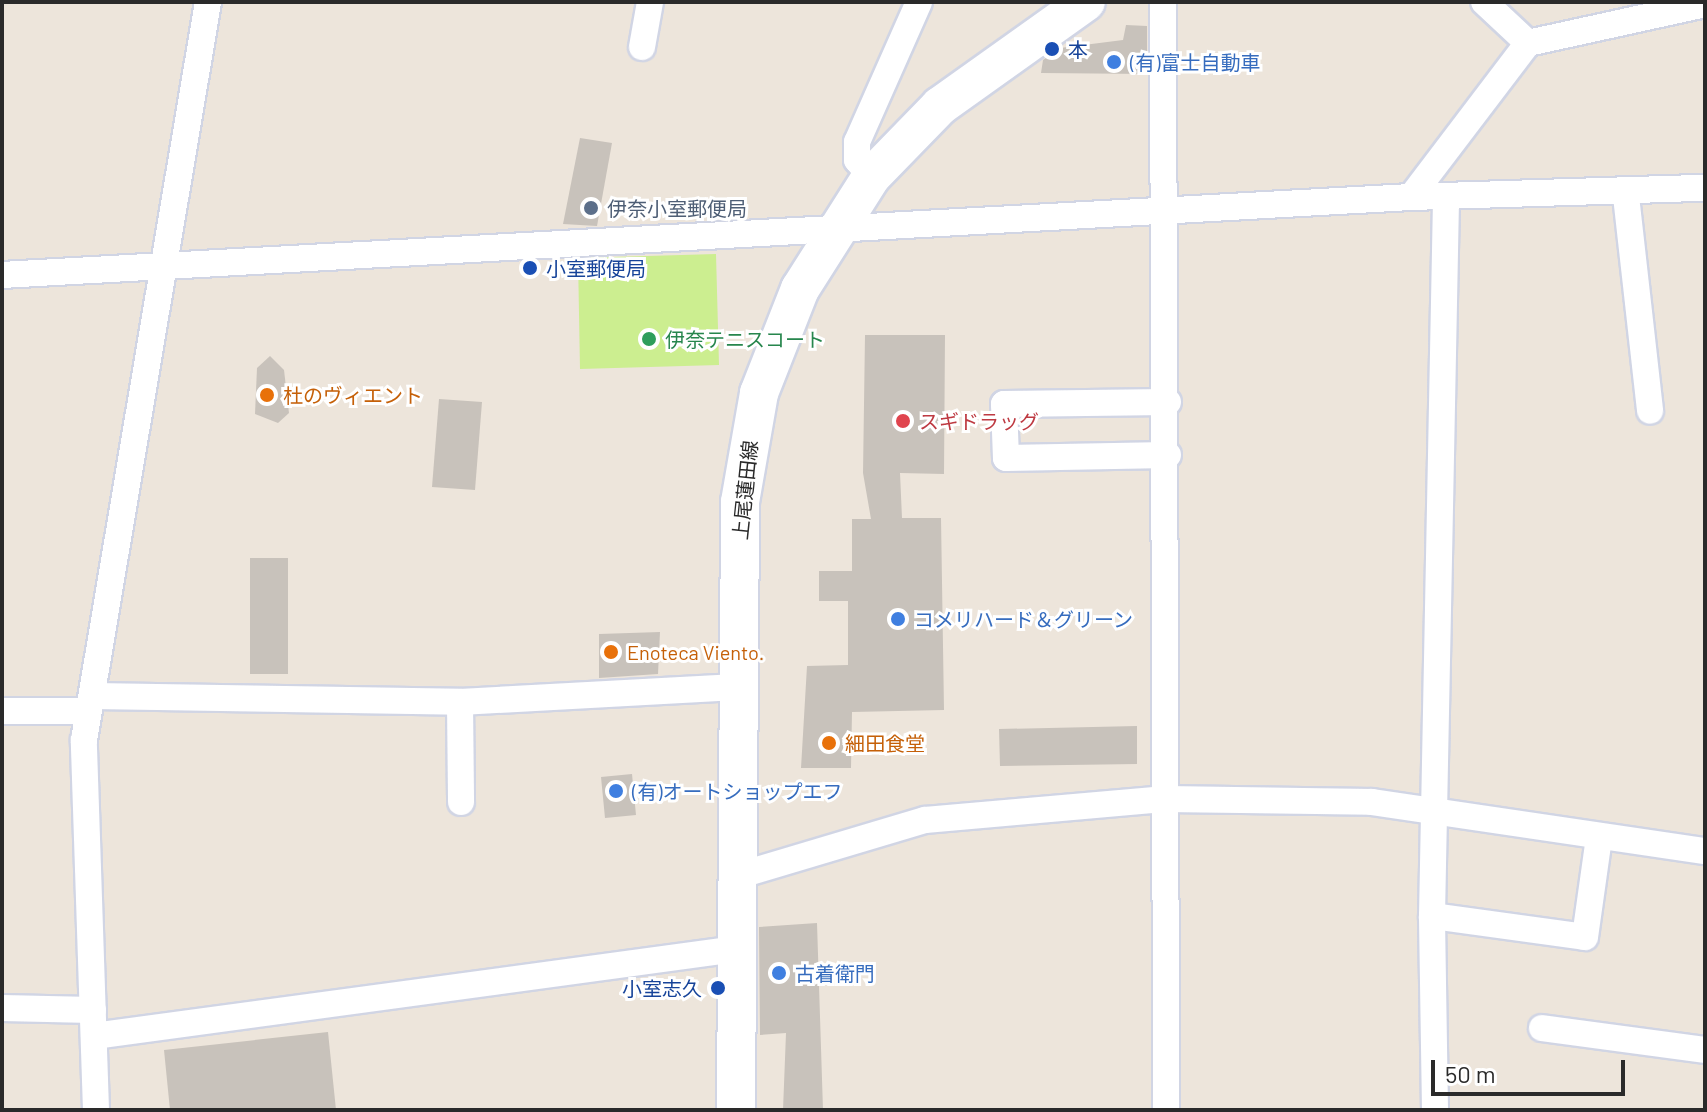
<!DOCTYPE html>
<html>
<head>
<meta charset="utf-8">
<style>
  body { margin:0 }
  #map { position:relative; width:1707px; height:1112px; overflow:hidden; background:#ede5db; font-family:Barlow,"Noto Sans JP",sans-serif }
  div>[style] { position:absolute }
  .pitch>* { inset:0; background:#ccee90 }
  .building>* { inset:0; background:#c8c2bb }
  .roads { filter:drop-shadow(2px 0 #d1d5e4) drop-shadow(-2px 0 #d1d5e4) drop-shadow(0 2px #d1d5e4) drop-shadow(0 -2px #d1d5e4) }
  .minor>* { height:26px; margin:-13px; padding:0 13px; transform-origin:13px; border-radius:13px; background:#fff }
  .secondary>* { height:38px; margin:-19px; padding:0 19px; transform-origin:19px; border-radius:19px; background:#fff }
  .dots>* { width:22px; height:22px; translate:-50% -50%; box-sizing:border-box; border:4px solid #fff; border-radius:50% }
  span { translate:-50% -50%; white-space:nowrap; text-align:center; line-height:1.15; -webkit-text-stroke:6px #fff; paint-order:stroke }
  .transit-label { font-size:20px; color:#164399 }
  .left { translate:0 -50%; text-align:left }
  .right { translate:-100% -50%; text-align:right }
  .shop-label { font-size:20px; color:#366cbe }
  .service-label { font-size:20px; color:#4e5e75 }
  .leisure-label { font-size:20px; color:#27864d }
  .food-label { font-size:20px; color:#c56008 }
  .health-label { font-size:20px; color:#be3a42 }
  .street-label { font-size:20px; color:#2a2a2a }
  .frame { position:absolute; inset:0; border:4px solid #2a2a2a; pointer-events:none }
  .scale { position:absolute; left:1431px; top:1060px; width:194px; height:36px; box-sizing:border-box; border:4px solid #2a2a2a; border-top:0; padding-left:10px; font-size:24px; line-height:28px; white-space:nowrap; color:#2a2a2a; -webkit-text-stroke:6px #fff; paint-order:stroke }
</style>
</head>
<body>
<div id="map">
  <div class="pitch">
    <i style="clip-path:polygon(716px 254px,719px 365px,580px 369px,578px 258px)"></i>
  </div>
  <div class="building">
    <i style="clip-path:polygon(1126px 25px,1147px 26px,1147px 74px,1041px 73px,1043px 60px,1060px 48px,1123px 40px)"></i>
    <i style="clip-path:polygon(580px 138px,612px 143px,597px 226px,563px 224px)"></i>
    <i style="clip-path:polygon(865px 335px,945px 335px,944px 474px,900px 473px,902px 518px,941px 518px,944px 710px,852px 712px,851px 768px,801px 768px,807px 666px,848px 665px,848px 601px,819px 601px,819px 571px,852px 571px,852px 519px,871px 519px,863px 473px)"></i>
    <i style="clip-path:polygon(270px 356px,284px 370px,289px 413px,278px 423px,255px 414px,257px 368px)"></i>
    <i style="clip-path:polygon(439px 399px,482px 402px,475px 490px,432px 487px)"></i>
    <i style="clip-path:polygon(250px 558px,288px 558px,288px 674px,250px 674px)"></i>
    <i style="clip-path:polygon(660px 632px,658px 674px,599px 678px,599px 634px)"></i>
    <i style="clip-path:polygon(1137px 726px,1137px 764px,1000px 766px,999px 729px)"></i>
    <i style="clip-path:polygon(632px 774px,636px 815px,605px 818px,601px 777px)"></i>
    <i style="clip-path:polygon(817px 923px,823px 1110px,783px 1110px,786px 1033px,760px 1035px,759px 927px)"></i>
    <i style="clip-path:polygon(328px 1032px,336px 1110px,170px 1110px,164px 1050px)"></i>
  </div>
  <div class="roads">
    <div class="minor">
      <i style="left:1163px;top:2px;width:1108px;rotate:89.84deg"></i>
      <i style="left:1528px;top:43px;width:181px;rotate:-12.4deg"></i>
      <i style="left:642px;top:47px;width:46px;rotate:-79.9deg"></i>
      <i style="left:871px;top:177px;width:22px;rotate:-129deg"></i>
      <i style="left:857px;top:160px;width:18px;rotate:-90deg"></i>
      <i style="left:857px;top:142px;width:153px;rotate:-66.1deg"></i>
      <i style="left:1626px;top:196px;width:216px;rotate:83.6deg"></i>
      <i style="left:1411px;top:197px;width:193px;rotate:-52.8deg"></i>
      <i style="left:1528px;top:43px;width:60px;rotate:-137deg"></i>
      <i style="left:2px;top:275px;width:1411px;rotate:-3.17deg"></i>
      <i style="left:1411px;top:197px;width:294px;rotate:-1.8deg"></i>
      <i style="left:1168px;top:402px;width:164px;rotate:179.3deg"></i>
      <i style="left:1004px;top:404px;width:54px;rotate:87.9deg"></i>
      <i style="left:1006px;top:458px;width:162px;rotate:-1.1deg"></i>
      <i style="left:93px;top:696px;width:367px;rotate:0.9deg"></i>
      <i style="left:460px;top:702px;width:277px;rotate:-3.1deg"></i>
      <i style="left:460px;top:702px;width:100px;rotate:89.4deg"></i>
      <i style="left:2px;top:711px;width:86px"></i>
      <i style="left:737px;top:876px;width:196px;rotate:-16.6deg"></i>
      <i style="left:925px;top:820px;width:242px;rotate:-5deg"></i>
      <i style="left:1166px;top:799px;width:206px;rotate:0.8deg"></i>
      <i style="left:1372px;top:802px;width:337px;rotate:8.4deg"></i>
      <i style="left:1432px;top:916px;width:154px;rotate:7.8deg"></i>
      <i style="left:1585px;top:937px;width:101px;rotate:-82deg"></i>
      <i style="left:2px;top:1008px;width:91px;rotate:1.3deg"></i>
      <i style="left:1542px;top:1028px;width:164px;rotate:7.7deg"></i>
      <i style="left:94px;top:1036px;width:649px;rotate:-7.71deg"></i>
      <i style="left:96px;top:1110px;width:370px;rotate:-91.9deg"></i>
      <i style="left:84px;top:740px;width:748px;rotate:-80.46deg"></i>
      <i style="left:1435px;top:1110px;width:194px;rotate:-90.9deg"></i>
      <i style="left:1432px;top:916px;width:719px;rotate:-88.88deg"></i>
    </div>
    <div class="secondary">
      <i style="left:736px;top:1110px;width:608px;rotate:-89.62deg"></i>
      <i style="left:740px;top:502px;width:111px;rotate:-80.1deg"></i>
      <i style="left:759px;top:393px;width:112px;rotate:-68.5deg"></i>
      <i style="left:800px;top:289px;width:133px;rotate:-57.6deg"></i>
      <i style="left:871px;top:177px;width:99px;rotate:-45.8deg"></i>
      <i style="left:940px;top:106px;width:179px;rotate:-35.5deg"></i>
    </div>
  </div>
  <div class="dots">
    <i style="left:1052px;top:49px;background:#1a4fb4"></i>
    <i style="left:1114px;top:62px;background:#3f7fe0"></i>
    <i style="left:591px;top:208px;background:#5c6f8a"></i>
    <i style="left:530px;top:268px;background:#1a4fb4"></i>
    <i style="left:649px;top:339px;background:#2e9e5b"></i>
    <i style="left:267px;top:395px;background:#e8710a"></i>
    <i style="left:903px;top:421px;background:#e0444e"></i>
    <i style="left:898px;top:619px;background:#3f7fe0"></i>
    <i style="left:611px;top:652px;background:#e8710a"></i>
    <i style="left:829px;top:743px;background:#e8710a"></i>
    <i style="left:616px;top:791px;background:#3f7fe0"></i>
    <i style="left:779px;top:973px;background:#3f7fe0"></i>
    <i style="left:718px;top:988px;background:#1a4fb4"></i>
  </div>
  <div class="transit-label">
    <span class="left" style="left:1068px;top:49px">本</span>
    <span class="left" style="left:546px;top:268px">小室郵便局</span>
    <span class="right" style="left:702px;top:988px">小室志久</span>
  </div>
  <div class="shop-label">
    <span class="left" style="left:1130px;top:62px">(有)富士自動車</span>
    <span class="left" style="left:914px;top:619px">コメリハード＆グリーン</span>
    <span class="left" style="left:632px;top:791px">(有)オートショップエフ</span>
    <span class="left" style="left:795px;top:973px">古着衛門</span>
  </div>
  <div class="service-label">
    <span class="left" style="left:607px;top:208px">伊奈小室郵便局</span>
  </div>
  <div class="leisure-label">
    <span class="left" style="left:665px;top:339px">伊奈テニスコート</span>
  </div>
  <div class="food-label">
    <span class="left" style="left:283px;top:395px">杜のヴィエント</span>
    <span class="left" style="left:627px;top:652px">Enoteca Viento.</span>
    <span class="left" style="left:845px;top:743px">細田食堂</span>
  </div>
  <div class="health-label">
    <span class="left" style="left:919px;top:421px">スギドラッグ</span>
  </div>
  <div class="street-label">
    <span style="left:745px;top:490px;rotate:-84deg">上尾蓮田線</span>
  </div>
  <div class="frame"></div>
  <div class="scale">50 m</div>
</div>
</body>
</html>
